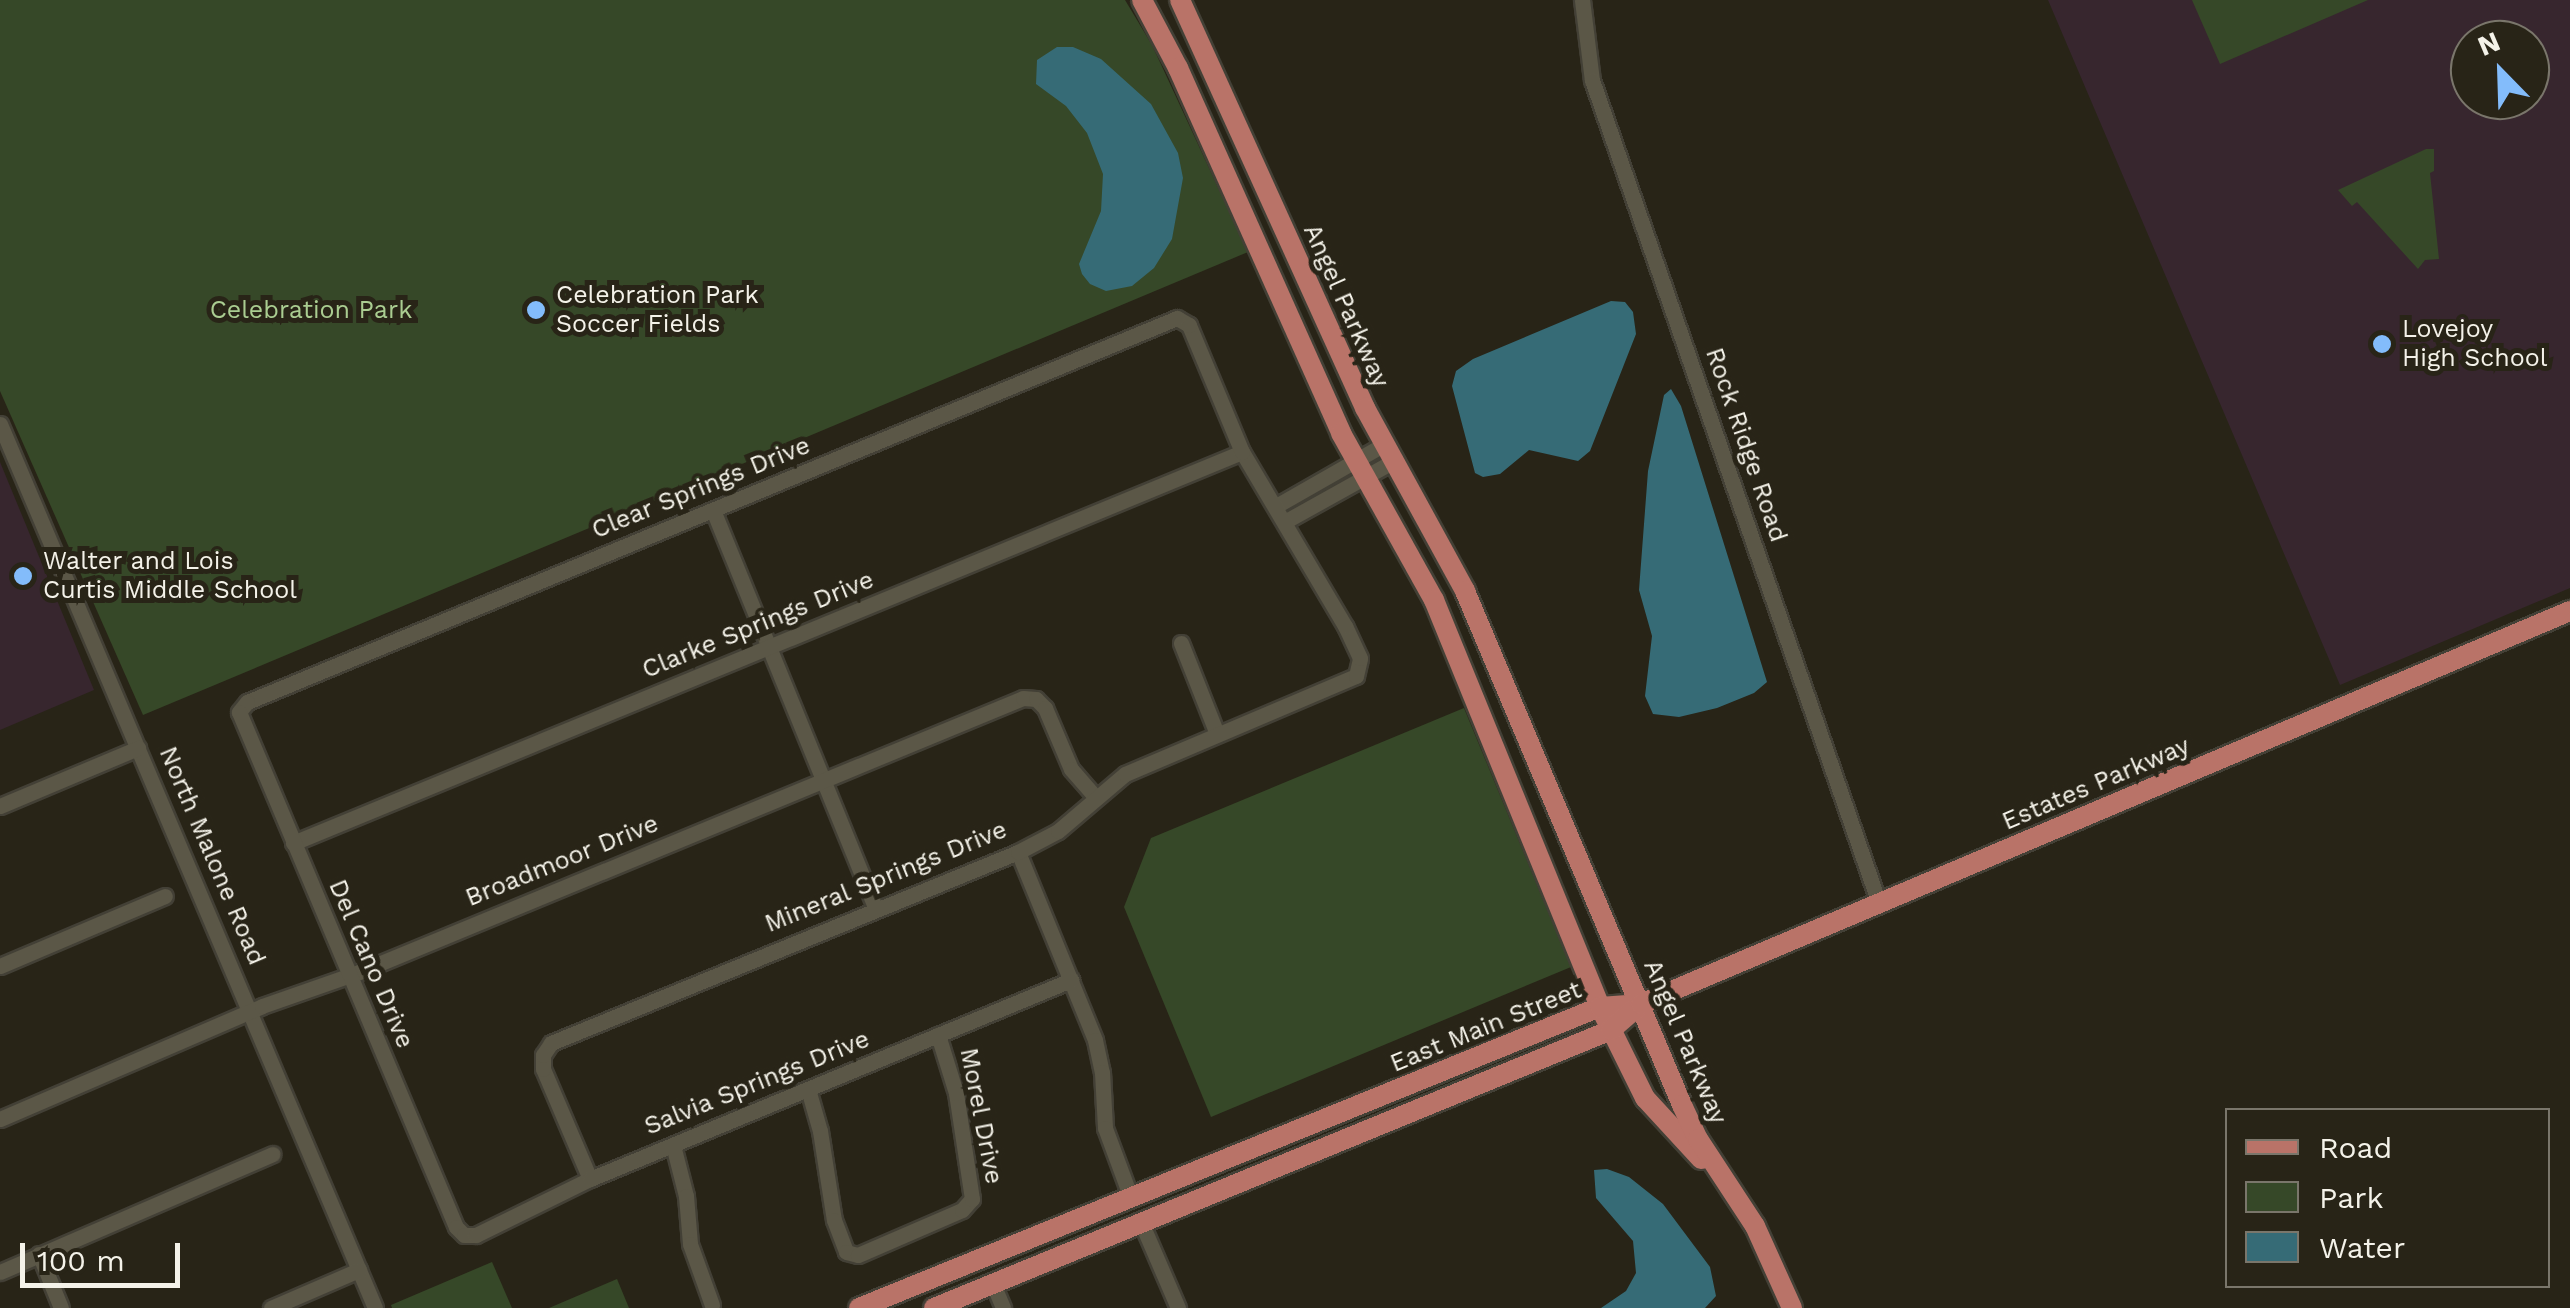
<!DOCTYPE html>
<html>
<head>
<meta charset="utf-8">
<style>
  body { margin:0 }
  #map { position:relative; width:2570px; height:1308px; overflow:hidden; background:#282417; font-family:"Work Sans",sans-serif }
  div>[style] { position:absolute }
  .education>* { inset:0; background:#37262e }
  .green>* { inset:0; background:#364828 }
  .water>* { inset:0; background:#366b76 }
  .roads { filter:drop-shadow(2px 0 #434036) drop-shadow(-2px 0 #434036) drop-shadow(0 2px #434036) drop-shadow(0 -2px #434036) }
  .minor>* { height:15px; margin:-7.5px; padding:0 7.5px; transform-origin:7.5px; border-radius:7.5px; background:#5b5747 }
  .major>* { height:20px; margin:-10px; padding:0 10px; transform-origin:10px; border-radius:10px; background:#b97368 }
  .dots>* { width:28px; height:28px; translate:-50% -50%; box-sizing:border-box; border:5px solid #282417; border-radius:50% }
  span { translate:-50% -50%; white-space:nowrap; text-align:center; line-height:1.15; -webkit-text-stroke:10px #282417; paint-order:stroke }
  .poi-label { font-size:25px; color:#f4f2e9 }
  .left { translate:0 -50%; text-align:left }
  .street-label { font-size:25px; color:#f4f2e9 }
  .park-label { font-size:25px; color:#aacd91 }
  .legend { position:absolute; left:2225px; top:1108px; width:325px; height:180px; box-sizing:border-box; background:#282417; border:2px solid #7a766b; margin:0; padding:12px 18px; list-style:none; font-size:30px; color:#f4f2e9 }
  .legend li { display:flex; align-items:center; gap:20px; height:50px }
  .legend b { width:50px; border:2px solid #7a766b }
  .north { position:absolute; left:2450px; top:20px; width:100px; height:100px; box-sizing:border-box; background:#282417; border:2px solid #7a766b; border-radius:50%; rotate:337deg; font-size:28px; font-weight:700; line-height:40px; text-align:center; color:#f4f2e9 }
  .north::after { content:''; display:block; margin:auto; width:35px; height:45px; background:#83bcfb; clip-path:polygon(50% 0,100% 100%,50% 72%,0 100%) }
  .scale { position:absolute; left:20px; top:1243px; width:160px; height:45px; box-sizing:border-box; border:5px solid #f4f2e9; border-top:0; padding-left:12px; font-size:30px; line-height:35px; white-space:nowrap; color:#f4f2e9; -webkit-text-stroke:8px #282417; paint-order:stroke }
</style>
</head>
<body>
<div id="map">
  <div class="education">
    <i style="clip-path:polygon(evenodd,2048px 0,2570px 0,2570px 588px,2340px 685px,2048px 0,2470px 40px,2530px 40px,2530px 100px,2470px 100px,2470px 40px)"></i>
    <i style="clip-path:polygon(0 462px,94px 690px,0 730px)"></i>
  </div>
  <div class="green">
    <i style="clip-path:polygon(0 0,1125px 0,1152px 45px,1248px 252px,143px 715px,0 391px)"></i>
    <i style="clip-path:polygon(2192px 0,2368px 0,2220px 64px)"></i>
    <i style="clip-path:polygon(2426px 149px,2434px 149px,2434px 171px,2430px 173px,2439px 259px,2425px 260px,2418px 269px,2357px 202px,2352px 206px,2338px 190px)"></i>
    <i style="clip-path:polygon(1464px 708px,1571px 967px,1211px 1117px,1124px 907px,1151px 838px)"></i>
    <i style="clip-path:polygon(492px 1262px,512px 1308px,392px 1308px,391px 1305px)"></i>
    <i style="clip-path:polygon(617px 1279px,629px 1308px,549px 1308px)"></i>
  </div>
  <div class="water">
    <i style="clip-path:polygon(1057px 47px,1073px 47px,1101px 59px,1151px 104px,1178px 153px,1183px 178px,1172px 239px,1154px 268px,1132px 286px,1106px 291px,1090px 284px,1082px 274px,1079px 264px,1101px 211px,1103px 174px,1087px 133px,1066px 106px,1036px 84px,1037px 60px)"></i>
    <i style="clip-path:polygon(1611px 301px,1625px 302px,1633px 312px,1636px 334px,1590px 451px,1578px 461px,1529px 450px,1500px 474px,1483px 477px,1475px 473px,1452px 386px,1456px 371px,1473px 359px)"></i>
    <i style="clip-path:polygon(1671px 389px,1681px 406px,1767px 682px,1754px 693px,1717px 708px,1679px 717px,1653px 714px,1645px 696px,1652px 636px,1639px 590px,1648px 471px,1664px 395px)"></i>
    <i style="clip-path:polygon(1607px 1169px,1629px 1177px,1663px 1204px,1710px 1267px,1716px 1296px,1705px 1308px,1601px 1308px,1626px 1291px,1636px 1273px,1633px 1241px,1596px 1198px,1594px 1170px)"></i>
  </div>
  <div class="roads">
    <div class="minor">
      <i style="left:1582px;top:0;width:81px;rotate:82.9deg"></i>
      <i style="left:1592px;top:80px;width:872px;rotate:70.78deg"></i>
      <i style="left:0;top:424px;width:960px;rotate:67.01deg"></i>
      <i style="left:1276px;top:506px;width:123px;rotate:-29.7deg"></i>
      <i style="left:713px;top:510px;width:431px;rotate:67.8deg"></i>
      <i style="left:1286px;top:521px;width:121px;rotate:-29.1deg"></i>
      <i style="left:1181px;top:643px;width:98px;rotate:68.4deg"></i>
      <i style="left:0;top:806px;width:150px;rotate:-22.8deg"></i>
      <i style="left:293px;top:843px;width:1026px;rotate:-22.39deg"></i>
      <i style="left:1018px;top:852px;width:203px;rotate:67.7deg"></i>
      <i style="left:1095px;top:1040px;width:33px;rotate:78deg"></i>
      <i style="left:1102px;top:1072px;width:56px;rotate:86.9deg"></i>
      <i style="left:1105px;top:1128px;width:75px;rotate:69.6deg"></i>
      <i style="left:0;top:966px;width:179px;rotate:-23deg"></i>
      <i style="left:808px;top:1089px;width:44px;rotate:74.1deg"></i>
      <i style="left:820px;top:1131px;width:90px;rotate:81.1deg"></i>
      <i style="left:834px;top:1220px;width:34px;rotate:69deg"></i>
      <i style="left:846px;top:1252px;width:12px;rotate:14deg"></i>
      <i style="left:858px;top:1255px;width:113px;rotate:-23.4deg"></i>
      <i style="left:962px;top:1210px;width:15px;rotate:-48deg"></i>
      <i style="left:972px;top:1199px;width:107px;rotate:-98.6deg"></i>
      <i style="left:956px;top:1093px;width:61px;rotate:-107.2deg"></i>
      <i style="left:0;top:1119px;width:285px;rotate:-23.3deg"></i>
      <i style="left:262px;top:1006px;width:103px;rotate:-19.3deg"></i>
      <i style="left:359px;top:972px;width:718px;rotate:-22.42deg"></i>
      <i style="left:1023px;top:698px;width:13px;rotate:4deg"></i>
      <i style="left:1036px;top:699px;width:13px;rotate:45deg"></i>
      <i style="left:1045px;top:708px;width:66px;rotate:66.9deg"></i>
      <i style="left:1071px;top:769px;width:37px;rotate:49deg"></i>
      <i style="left:673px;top:1145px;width:53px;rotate:75.7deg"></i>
      <i style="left:686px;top:1196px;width:48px;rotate:85.2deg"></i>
      <i style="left:690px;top:1244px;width:65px;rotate:70.2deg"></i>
      <i style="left:590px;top:1179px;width:120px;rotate:-113.1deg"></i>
      <i style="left:543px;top:1069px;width:14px;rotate:-90deg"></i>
      <i style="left:543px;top:1055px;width:14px;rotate:-56deg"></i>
      <i style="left:551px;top:1043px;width:505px;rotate:-22.24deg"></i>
      <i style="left:1018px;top:852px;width:45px;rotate:-27.7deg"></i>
      <i style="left:1058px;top:831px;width:88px;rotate:-40.4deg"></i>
      <i style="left:1125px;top:774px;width:251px;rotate:-23deg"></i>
      <i style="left:1356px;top:676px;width:18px;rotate:-77deg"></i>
      <i style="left:1360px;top:658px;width:35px;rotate:-115deg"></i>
      <i style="left:1345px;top:626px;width:202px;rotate:-120.6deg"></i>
      <i style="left:1242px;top:452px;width:138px;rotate:-112.7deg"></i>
      <i style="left:1189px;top:325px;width:14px;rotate:-150deg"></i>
      <i style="left:1177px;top:318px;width:1006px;rotate:157.56deg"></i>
      <i style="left:247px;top:702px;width:13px;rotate:129deg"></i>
      <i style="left:239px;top:712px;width:559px;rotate:67.15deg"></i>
      <i style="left:456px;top:1227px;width:11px;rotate:45deg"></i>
      <i style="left:464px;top:1235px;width:12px"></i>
      <i style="left:476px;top:1235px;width:127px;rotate:-26.2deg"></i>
      <i style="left:590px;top:1179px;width:521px;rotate:-22.48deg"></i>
      <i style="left:1141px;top:1222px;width:94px;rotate:66.7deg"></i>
      <i style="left:39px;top:1254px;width:58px;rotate:67.8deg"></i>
      <i style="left:0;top:1272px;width:297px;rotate:-23.4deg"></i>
      <i style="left:993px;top:1284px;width:26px;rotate:67deg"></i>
      <i style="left:271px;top:1308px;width:96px;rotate:-23.4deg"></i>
    </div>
    <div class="major">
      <i style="left:1142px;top:0;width:77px;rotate:62.1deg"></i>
      <i style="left:1178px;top:68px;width:400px;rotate:65.9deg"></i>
      <i style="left:1341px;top:433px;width:191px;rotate:60.9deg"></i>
      <i style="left:1434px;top:600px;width:440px;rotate:67.8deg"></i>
      <i style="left:1600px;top:1007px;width:102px;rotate:63.7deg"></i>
      <i style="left:1645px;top:1098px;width:83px;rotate:47.4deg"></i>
      <i style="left:1180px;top:0;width:448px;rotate:65.6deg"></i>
      <i style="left:1365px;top:408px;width:209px;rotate:61.3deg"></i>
      <i style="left:1465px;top:591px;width:558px;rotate:67.11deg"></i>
      <i style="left:1682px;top:1105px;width:38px;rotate:65deg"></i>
      <i style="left:1698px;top:1139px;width:104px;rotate:56.8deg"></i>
      <i style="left:1755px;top:1226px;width:90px;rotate:65.7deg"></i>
      <i style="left:859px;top:1308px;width:800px;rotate:-22.11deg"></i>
      <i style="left:1600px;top:1007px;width:41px;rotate:-4.2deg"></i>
      <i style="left:934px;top:1308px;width:732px;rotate:-22.32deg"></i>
      <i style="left:1611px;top:1030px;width:40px;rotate:-41deg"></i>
      <i style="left:1641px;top:1004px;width:1009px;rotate:-22.93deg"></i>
    </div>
  </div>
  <div class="dots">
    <i style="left:536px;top:310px;background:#83bcfb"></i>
    <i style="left:2382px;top:344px;background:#83bcfb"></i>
    <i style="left:23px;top:576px;background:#83bcfb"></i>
  </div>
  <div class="poi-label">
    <span class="left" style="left:556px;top:310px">Celebration Park<br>Soccer Fields</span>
    <span class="left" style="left:2402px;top:344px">Lovejoy<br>High School</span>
    <span class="left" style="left:43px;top:576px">Walter and Lois<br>Curtis Middle School</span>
  </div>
  <div class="street-label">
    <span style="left:1346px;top:306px;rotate:66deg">Angel Parkway</span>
    <span style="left:1746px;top:445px;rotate:71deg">Rock Ridge Road</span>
    <span style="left:701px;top:488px;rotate:-22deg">Clear Springs Drive</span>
    <span style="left:758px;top:625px;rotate:-22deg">Clarke Springs Drive</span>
    <span style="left:2096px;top:784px;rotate:-23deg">Estates Parkway</span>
    <span style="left:212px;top:856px;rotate:67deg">North Malone Road</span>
    <span style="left:562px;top:861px;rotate:-22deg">Broadmoor Drive</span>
    <span style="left:886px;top:877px;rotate:-22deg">Mineral Springs Drive</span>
    <span style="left:371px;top:964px;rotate:67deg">Del Cano Drive</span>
    <span style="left:1486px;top:1027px;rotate:-22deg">East Main Street</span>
    <span style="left:1685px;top:1042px;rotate:67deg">Angel Parkway</span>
    <span style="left:757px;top:1083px;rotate:-22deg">Salvia Springs Drive</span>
    <span style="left:981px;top:1116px;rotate:79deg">Morel Drive</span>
  </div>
  <div class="park-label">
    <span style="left:311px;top:310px">Celebration Park</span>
  </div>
  <ul class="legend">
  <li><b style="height:12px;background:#b97368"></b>Road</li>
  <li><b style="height:28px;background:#364828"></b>Park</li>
  <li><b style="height:28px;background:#366b76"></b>Water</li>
  </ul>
  <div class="north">N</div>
  <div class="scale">100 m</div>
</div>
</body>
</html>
